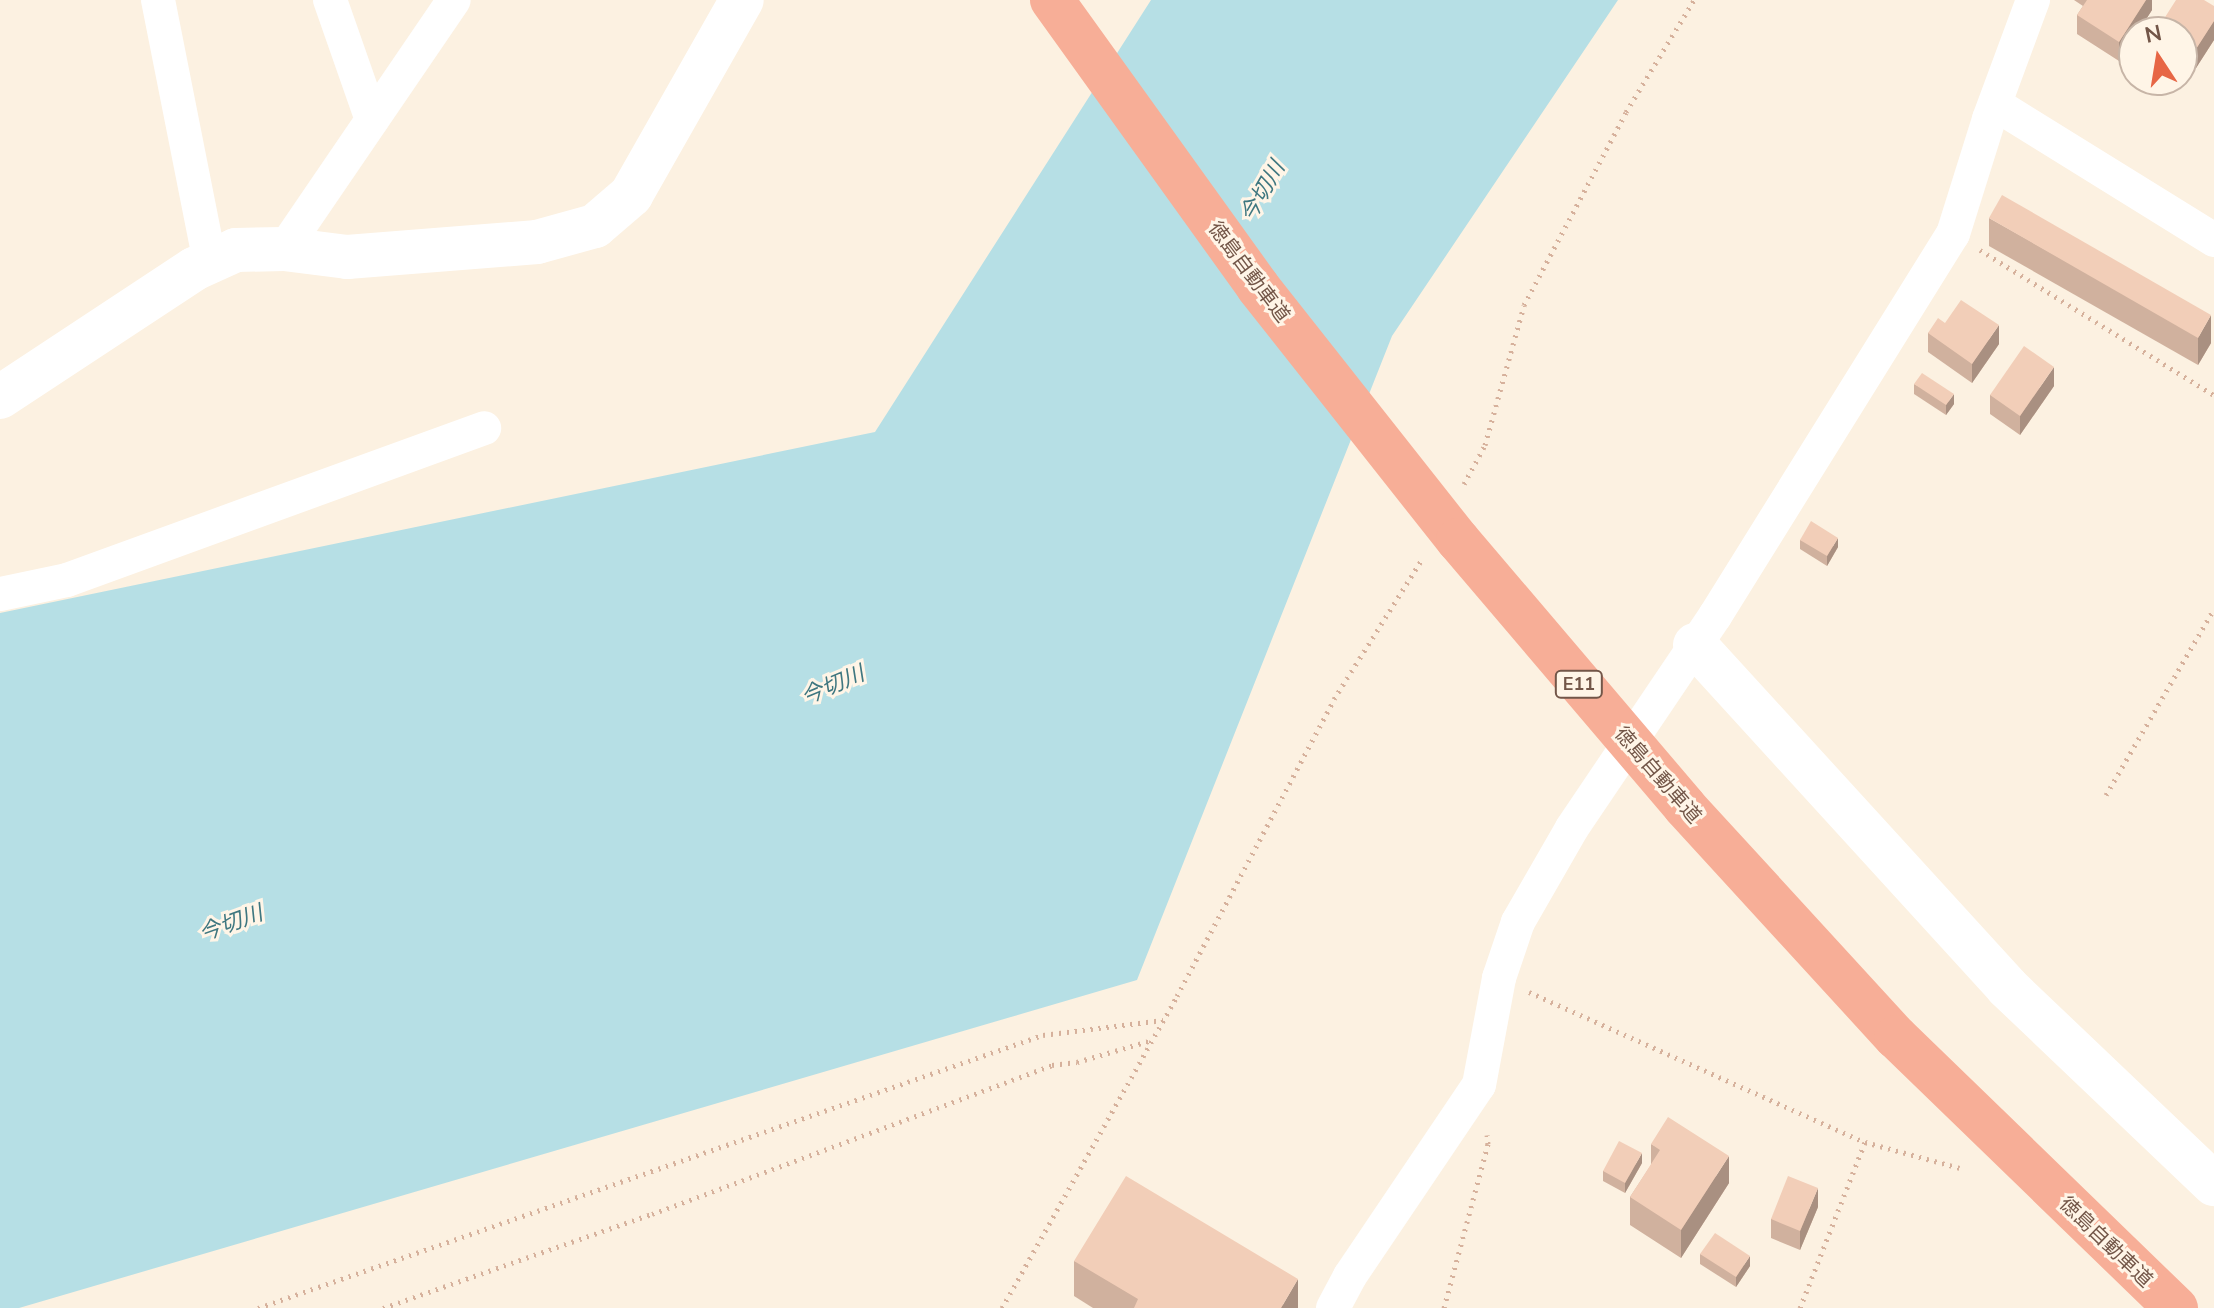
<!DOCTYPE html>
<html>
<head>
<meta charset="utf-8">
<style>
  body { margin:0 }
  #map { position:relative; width:2214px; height:1308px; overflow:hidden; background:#fcf1e1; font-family:"Nunito Sans","Noto Sans JP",sans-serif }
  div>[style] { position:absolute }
  .water>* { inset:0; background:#b6dfe5 }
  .path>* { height:5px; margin-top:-2.5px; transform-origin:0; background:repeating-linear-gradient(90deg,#d6b19c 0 2px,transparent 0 8px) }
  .street>* { height:34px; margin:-17px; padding:0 17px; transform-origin:17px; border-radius:17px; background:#fff }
  .secondary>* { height:44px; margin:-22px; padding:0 22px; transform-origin:22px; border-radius:22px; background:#fff }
  .highway>* { height:44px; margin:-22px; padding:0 22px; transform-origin:22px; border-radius:22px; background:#f7ae97 }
  .wall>* { inset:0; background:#d0b19e }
  .shaded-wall>* { inset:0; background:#a99081 }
  .building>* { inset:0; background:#f2ceb8 }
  span { translate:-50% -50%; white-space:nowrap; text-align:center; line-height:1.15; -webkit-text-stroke:6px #fff5e7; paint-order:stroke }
  .shield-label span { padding:2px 6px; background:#fff5e7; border:2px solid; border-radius:6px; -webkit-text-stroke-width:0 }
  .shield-label { font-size:18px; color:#735648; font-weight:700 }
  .street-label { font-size:20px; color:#735648 }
  .water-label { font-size:22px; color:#3f7780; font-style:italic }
  .north { position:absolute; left:2118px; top:16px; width:80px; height:80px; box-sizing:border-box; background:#fff5e7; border:2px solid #c7b5a7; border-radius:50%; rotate:348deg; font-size:22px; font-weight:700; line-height:32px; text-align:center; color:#735648 }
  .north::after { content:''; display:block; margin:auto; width:28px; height:36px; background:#e76645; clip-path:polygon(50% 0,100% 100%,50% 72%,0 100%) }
</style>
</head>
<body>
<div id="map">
  <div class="water">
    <i style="clip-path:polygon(1151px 0,1618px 0,1392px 336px,1137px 980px,19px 1308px,0 1308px,0 613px,875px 432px)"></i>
  </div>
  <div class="path">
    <i style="left:1980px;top:250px;width:275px;rotate:31.8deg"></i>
    <i style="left:1464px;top:484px;width:44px;rotate:-61.7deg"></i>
    <i style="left:1485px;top:445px;width:145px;rotate:-74.4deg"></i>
    <i style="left:1524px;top:305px;width:218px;rotate:-62.1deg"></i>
    <i style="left:1626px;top:112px;width:131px;rotate:-58.7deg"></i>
    <i style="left:2106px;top:795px;width:215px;rotate:-59.9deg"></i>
    <i style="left:1529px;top:992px;width:368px;rotate:24.1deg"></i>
    <i style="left:1865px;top:1142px;width:98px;rotate:15.3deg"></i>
    <i style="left:258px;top:1308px;width:831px;rotate:-19.18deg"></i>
    <i style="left:1043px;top:1035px;width:121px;rotate:-7.1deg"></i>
    <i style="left:383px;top:1308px;width:285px;rotate:-19.3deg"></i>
    <i style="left:652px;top:1214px;width:427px;rotate:-20.4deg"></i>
    <i style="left:1052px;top:1065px;width:25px;rotate:-7deg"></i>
    <i style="left:1077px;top:1062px;width:78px;rotate:-16.3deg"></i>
    <i style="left:1002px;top:1308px;width:358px;rotate:-60.7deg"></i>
    <i style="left:1177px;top:996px;width:336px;rotate:-62.1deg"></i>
    <i style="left:1334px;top:699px;width:165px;rotate:-57.8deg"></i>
    <i style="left:1444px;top:1308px;width:170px;rotate:-75deg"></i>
    <i style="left:1488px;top:1144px;width:9px;rotate:-96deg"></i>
    <i style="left:1800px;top:1308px;width:178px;rotate:-68.6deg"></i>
  </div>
  <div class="street">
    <i style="left:158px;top:0;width:268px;rotate:78.8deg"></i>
    <i style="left:330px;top:0;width:127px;rotate:70.7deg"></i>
    <i style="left:1995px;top:104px;width:258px;rotate:31.8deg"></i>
    <i style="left:284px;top:249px;width:301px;rotate:-55.7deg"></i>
    <i style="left:0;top:594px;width:68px;rotate:-11.8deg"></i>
    <i style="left:67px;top:580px;width:444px;rotate:-20deg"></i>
    <i style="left:1333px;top:1308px;width:36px;rotate:-62deg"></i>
    <i style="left:1350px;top:1276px;width:230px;rotate:-56deg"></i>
    <i style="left:1479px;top:1085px;width:109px;rotate:-79.4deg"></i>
    <i style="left:1499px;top:978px;width:59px;rotate:-71.3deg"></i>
    <i style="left:1518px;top:922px;width:108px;rotate:-60.1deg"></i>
    <i style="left:1572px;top:828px;width:256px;rotate:-56deg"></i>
    <i style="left:1715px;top:616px;width:450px;rotate:-58.1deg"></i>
    <i style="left:1953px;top:234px;width:121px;rotate:-72.6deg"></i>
    <i style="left:1989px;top:119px;width:127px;rotate:-69.7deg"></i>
  </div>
  <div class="secondary">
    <i style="left:0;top:397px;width:232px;rotate:-33.4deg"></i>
    <i style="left:194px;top:269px;width:46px;rotate:-24.3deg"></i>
    <i style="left:236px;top:250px;width:48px;rotate:-1.2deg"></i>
    <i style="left:284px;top:249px;width:64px;rotate:7.2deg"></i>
    <i style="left:347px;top:257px;width:191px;rotate:-4.5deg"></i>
    <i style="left:537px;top:242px;width:60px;rotate:-15.4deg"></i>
    <i style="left:595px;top:226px;width:48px;rotate:-40.7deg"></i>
    <i style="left:631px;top:195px;width:224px;rotate:-60.4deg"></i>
    <i style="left:1695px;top:645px;width:463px;rotate:47.6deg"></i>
    <i style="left:2007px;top:987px;width:286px;rotate:43.6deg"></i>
  </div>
  <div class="highway">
    <i style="left:1052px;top:0;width:353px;rotate:54.3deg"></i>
    <i style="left:1258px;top:287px;width:323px;rotate:51.7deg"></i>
    <i style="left:1458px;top:540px;width:350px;rotate:49.6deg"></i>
    <i style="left:1685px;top:807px;width:312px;rotate:47.5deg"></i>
    <i style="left:1896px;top:1037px;width:390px;rotate:44.1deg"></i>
  </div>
  <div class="wall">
    <i style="clip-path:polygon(2074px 0,2152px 0,2152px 10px,2138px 32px,2134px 32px,2134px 38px,2119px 61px,2077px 34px,2077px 15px,2083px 6px)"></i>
    <i style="clip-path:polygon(2214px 6px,2214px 40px,2196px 68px,2182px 58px,2182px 32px,2160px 32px,2160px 25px)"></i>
    <i style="clip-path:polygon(1989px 218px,2211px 343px,2198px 365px,1989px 246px)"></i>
    <i style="clip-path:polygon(1945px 323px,1999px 344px,1972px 383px,1928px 352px,1928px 333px)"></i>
    <i style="clip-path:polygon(1914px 384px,1954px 404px,1946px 415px,1914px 394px)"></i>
    <i style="clip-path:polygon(2054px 386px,2020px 435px,1990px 414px,1990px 395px)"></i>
    <i style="clip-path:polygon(1800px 540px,1838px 547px,1827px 566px,1800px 549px)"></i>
    <i style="clip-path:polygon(1651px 1144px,1729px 1183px,1681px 1258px,1630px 1225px,1630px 1197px,1651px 1165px)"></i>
    <i style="clip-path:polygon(1642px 1163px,1625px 1193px,1603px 1181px,1603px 1171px)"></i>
    <i style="clip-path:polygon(1818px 1207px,1800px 1250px,1771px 1238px,1771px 1219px)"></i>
    <i style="clip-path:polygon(1700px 1254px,1750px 1266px,1736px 1287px,1700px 1264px)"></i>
    <i style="clip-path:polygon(1074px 1261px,1298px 1308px,1093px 1308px,1074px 1296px)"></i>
  </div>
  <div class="shaded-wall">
    <i style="clip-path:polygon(2146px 0,2152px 0,2152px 10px,2138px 32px,2134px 32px,2134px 38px,2119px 61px,2119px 42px)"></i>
    <i style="clip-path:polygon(2214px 21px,2214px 40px,2196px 68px,2196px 49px)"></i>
    <i style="clip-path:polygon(2211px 315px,2211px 343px,2198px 365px,2198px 338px)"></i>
    <i style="clip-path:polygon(1999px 325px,1999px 344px,1972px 383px,1972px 364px)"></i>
    <i style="clip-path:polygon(2054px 367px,2054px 386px,2020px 435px,2020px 416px)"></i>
    <i style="clip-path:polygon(1954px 394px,1954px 404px,1946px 415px,1946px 405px)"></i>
    <i style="clip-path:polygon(1838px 538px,1838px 547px,1827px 566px,1827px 556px)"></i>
    <i style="clip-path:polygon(1642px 1153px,1642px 1163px,1625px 1193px,1625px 1183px)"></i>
    <i style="clip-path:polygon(1729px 1156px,1729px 1183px,1681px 1258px,1681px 1230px)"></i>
    <i style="clip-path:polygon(1818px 1188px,1818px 1207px,1800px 1250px,1800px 1231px)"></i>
    <i style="clip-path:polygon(1750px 1256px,1750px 1266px,1736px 1287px,1736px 1277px)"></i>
    <i style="clip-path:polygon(1298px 1279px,1298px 1308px,1281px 1308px)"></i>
  </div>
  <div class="building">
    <i style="clip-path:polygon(2087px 0,2146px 0,2119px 42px,2077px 15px)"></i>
    <i style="clip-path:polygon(2176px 0,2204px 0,2214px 6px,2214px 21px,2196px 49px,2182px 39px,2182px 32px,2170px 32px,2160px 25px)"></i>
    <i style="clip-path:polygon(2002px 195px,2211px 315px,2198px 338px,1989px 218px)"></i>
    <i style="clip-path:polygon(1961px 300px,1999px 325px,1972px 364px,1928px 333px,1938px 318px,1945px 323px)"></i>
    <i style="clip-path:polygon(2024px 346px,2054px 367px,2020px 416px,1990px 395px)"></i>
    <i style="clip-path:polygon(1922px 373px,1954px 394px,1946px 405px,1914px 384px)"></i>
    <i style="clip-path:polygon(1811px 521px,1838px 538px,1827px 556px,1800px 540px)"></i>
    <i style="clip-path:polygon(1668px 1117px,1729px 1156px,1681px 1230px,1630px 1197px,1660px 1150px,1651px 1144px)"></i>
    <i style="clip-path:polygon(1619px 1141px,1642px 1153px,1625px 1183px,1603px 1171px)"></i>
    <i style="clip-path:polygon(1126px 1176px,1298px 1279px,1281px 1308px,1134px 1308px,1138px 1299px,1074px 1261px)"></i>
    <i style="clip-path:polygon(1788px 1176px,1818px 1188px,1800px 1231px,1771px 1219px)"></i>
    <i style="clip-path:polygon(1715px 1233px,1750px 1256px,1736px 1277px,1700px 1254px)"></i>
  </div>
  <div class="shield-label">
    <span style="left:1579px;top:684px">E11</span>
  </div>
  <div class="street-label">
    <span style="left:1249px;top:272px;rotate:53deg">徳島自動車道</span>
    <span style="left:1658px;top:775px;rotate:49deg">徳島自動車道</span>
    <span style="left:2106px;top:1242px;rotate:44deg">徳島自動車道</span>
  </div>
  <div class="water-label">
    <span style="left:1263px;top:192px;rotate:-60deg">今切川</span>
    <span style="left:833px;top:686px;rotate:-23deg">今切川</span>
    <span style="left:231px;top:924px;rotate:-20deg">今切川</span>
  </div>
  <div class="north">N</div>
</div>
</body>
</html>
